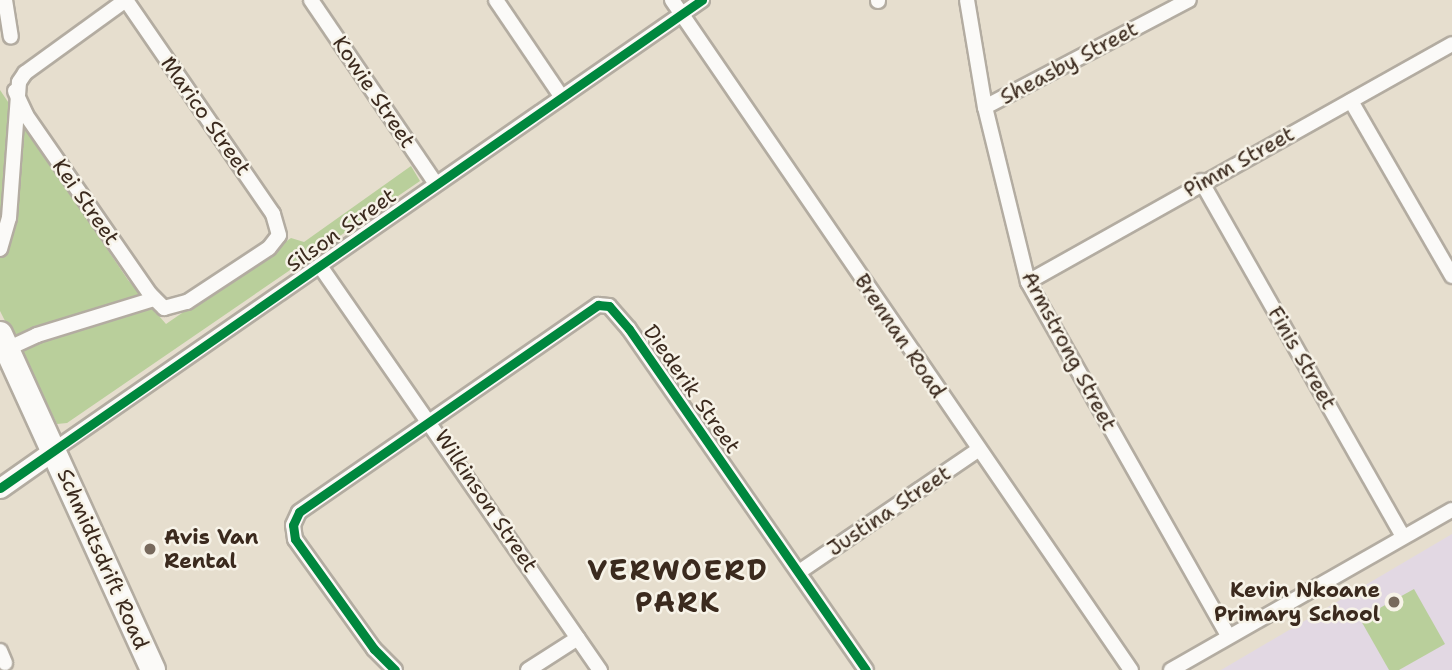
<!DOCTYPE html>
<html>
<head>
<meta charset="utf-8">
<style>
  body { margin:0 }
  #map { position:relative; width:1452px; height:670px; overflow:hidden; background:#e6dece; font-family:"Shantell Sans",sans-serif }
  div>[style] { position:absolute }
  .built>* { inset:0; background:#e2d8e3 }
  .green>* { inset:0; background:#b9cf9b }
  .roads { filter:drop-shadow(2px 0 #b3aca1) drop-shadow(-2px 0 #b3aca1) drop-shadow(0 2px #b3aca1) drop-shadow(0 -2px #b3aca1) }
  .street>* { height:14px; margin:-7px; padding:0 7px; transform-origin:7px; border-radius:7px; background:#fbfaf8 }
  .secondary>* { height:19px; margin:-9.5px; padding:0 9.5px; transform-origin:9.5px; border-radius:9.5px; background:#fbfaf8 }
  .highway>* { height:24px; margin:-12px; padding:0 12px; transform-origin:12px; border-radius:12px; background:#fbfaf8 }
  .cycleway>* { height:9px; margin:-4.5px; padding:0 4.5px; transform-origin:4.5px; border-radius:4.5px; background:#00873e }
  .dots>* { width:19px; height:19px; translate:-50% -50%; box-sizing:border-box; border:4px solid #f7f3e8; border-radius:50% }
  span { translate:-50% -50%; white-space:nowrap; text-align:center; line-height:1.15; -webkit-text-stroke:5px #f7f3e8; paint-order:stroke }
  .street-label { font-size:21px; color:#3b2a1e }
  .poi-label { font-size:21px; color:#3b2a1e; font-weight:700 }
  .left { translate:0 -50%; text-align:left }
  .right { translate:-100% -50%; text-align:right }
  .district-label { font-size:28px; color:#3b2a1e; font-weight:700; letter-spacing:2px }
</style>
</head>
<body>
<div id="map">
  <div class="built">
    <i style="clip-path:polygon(1452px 534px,1452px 670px,1221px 670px)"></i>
  </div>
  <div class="green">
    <i style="clip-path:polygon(0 90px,128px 280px,166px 324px,291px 238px,304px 242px,411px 166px,420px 181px,67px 423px,57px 424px,0 311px)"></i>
    <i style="clip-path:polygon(1414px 589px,1445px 644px,1399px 670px,1389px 670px,1360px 619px)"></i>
  </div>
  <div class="roads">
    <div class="street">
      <i style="left:5px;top:0;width:37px;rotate:81deg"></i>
      <i style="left:311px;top:0;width:222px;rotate:55.8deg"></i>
      <i style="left:496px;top:0;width:116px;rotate:55.9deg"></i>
      <i style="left:672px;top:0;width:812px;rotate:55.59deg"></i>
      <i style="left:878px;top:0;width:1px;rotate:90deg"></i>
      <i style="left:967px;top:0;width:109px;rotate:80.5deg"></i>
      <i style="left:985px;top:107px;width:180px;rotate:76.2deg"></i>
      <i style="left:1028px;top:282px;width:407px;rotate:60.5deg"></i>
      <i style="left:15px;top:91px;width:26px;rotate:65deg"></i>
      <i style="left:26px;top:115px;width:218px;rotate:55.3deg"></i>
      <i style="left:150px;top:294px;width:20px;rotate:45deg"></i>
      <i style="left:164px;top:308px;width:24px;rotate:-15deg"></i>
      <i style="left:187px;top:302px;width:98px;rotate:-33.4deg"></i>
      <i style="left:269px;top:248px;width:16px;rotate:-52deg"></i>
      <i style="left:279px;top:235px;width:22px;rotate:-106deg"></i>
      <i style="left:273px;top:214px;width:260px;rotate:-124.5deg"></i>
      <i style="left:1351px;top:101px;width:202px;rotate:60deg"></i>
      <i style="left:985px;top:107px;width:230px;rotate:-27.7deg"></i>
      <i style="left:1201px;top:181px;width:408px;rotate:60.4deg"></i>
      <i style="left:0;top:249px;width:32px;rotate:-74deg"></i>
      <i style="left:9px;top:218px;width:136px;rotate:-85.8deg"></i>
      <i style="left:19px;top:82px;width:11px;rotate:-56deg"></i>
      <i style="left:25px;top:73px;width:125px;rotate:-35.9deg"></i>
      <i style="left:320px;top:266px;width:492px;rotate:55.3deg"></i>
      <i style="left:1028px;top:282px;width:486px;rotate:-29.3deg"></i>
      <i style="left:7px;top:349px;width:33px;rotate:-25deg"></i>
      <i style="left:37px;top:335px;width:122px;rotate:-17.1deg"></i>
      <i style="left:54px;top:450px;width:789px;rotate:-34.78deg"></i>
      <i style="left:799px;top:572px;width:217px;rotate:-34.3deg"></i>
      <i style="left:0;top:651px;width:13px;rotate:67deg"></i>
      <i style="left:395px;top:670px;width:30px;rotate:-135deg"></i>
      <i style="left:374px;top:649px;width:135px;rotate:-125.7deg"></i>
      <i style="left:295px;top:539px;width:14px;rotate:-98deg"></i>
      <i style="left:293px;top:525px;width:14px;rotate:-65deg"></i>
      <i style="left:299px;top:512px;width:364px;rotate:-34.7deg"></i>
      <i style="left:598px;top:305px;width:11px;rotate:5deg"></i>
      <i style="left:609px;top:306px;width:30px;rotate:49deg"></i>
      <i style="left:629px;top:329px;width:415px;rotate:55.2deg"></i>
      <i style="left:528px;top:670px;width:59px;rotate:-32.6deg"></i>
      <i style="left:1171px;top:670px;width:323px;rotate:-29.7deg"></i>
    </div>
    <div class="secondary">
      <i style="left:0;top:488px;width:66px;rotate:-35.1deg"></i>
    </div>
    <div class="highway">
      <i style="left:0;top:334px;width:369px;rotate:65.5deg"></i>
    </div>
  </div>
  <div class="cycleway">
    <i style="left:0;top:488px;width:855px;rotate:-34.81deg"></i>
    <i style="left:395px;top:670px;width:30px;rotate:-135deg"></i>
    <i style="left:374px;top:649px;width:135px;rotate:-125.7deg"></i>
    <i style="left:295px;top:539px;width:14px;rotate:-98deg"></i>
    <i style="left:293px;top:525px;width:14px;rotate:-65deg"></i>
    <i style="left:299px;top:512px;width:364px;rotate:-34.7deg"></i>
    <i style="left:598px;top:305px;width:11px;rotate:5deg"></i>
    <i style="left:609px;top:306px;width:30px;rotate:49deg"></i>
    <i style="left:629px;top:329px;width:415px;rotate:55.2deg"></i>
  </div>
  <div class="dots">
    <i style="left:150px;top:549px;background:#77695c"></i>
    <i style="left:1394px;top:602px;background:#77695c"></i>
  </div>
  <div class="street-label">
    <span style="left:1069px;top:63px;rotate:-28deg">Sheasby Street</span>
    <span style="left:374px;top:92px;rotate:56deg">Kowie Street</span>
    <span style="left:206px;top:116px;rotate:55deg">Marico Street</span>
    <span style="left:1239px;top:162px;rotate:-29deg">Pimm Street</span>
    <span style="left:86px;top:202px;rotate:55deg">Kei Street</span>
    <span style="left:341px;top:230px;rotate:-35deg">Silson Street</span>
    <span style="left:900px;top:336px;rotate:56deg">Brennan Road</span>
    <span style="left:1069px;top:351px;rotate:62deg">Armstrong Street</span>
    <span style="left:1302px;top:358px;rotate:60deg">Finis Street</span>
    <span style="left:692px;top:389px;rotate:55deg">Diederik Street</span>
    <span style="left:486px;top:501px;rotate:56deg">Wilkinson Street</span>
    <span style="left:889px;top:511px;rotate:-34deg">Justina Street</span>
    <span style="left:103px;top:559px;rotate:66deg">Schmidtsdrift Road</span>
  </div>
  <div class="poi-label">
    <span class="left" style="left:164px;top:549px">Avis Van<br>Rental</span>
    <span class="right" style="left:1380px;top:602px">Kevin Nkoane<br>Primary School</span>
  </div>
  <div class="district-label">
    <span style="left:678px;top:586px">VERWOERD<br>PARK</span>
  </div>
</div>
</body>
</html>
